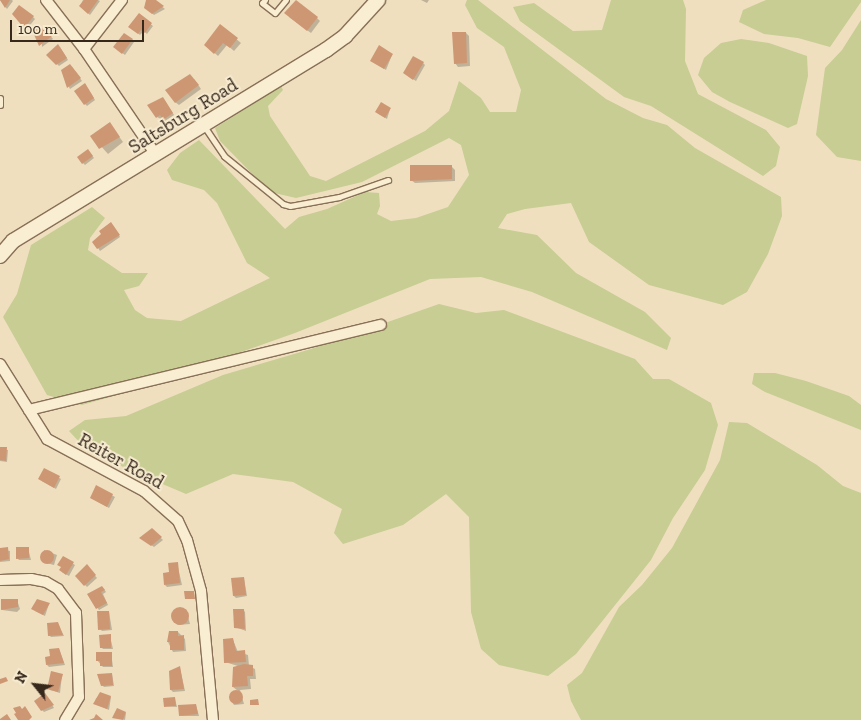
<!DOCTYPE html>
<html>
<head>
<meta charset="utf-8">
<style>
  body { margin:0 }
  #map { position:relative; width:861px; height:720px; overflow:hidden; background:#efdfbf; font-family:"Zilla Slab",serif }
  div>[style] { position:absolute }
  .green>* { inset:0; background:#c7cd93 }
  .shadow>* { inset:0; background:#0003 }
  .building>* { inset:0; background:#ce9774 }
  .round { border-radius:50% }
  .roads { filter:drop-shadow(1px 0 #887057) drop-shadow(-1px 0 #887057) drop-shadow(0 1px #887057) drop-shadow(0 -1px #887057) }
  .lane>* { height:5px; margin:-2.5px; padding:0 2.5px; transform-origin:2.5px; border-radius:2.5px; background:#f9edd2 }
  .street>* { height:10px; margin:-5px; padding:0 5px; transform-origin:5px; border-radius:5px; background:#f9edd2 }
  .secondary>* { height:14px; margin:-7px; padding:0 7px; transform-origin:7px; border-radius:7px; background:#f9edd2 }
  span { translate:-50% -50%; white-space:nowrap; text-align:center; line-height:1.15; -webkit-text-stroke:4px #f6eacf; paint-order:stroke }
  .street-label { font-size:19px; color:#37281c }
  .north { position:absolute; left:10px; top:660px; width:50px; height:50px; -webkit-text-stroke:4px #f6eacf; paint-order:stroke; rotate:299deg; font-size:14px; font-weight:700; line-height:20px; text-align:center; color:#37281c }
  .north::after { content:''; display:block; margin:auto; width:18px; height:22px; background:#37281c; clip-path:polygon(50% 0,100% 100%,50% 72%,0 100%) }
  .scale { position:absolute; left:10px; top:20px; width:134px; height:22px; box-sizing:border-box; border:2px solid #37281c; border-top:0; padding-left:6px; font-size:15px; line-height:18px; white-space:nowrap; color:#37281c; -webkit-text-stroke:4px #f6eacf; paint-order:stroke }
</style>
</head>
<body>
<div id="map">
  <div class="green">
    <i style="clip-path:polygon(467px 0,478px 0,606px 99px,643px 118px,667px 125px,695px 148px,781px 197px,782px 216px,768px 254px,747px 292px,723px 305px,649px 285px,589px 242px,571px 203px,525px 209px,507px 214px,498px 228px,537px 235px,576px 273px,645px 312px,671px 338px,667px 350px,532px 292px,481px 277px,430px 279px,295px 333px,128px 392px,82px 405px,47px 395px,3px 317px,17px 294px,31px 245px,92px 207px,105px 218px,90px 238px,88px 250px,122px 273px,148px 273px,139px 286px,124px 290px,135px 310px,147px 318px,181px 321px,270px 278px,247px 263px,217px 203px,204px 190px,172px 180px,167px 170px,180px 153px,199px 140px,285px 229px,299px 217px,327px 209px,365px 192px,379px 193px,380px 206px,377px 214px,391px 221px,416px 218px,448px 207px,469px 175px,461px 145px,449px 138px,362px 182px,296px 198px,270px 192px,220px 141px,215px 128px,281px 86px,283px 90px,268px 106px,270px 116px,310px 176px,326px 181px,425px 131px,449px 111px,459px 81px,481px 98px,490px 112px,516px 112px,521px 90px,504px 47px,477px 28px,465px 5px)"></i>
    <i style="clip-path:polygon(611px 0,683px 0,686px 9px,685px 61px,698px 94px,766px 130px,780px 147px,776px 166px,763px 176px,651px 106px,624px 97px,520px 21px,513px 7px,534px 3px,573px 31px,602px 30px)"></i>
    <i style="clip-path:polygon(766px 0,861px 0,861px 2px,830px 47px,798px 38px,764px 34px,739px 22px,743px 10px)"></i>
    <i style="clip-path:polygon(861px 20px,861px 161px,837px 157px,816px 135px,825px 68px,842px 50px)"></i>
    <i style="clip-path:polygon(741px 39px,769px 43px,807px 56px,808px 76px,797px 124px,788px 128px,730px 102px,712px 92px,698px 75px,704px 58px,721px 43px)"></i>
    <i style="clip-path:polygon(439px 304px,476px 313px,504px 310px,635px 359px,653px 379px,669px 379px,711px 403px,718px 425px,705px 470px,673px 518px,651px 560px,576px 654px,548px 676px,499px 665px,481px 649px,471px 612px,469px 517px,446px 494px,403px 525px,343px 544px,334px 533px,342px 509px,293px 482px,233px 474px,186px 494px,125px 468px,82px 445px,69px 431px,85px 420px,126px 416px,223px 375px,311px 349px)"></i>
    <i style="clip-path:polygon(754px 373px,775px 373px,806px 381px,849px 396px,861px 405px,861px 430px,765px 392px,752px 384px)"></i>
    <i style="clip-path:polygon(729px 422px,747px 423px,817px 465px,843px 486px,861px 493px,861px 720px,581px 720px,571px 701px,567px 685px,582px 673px,619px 607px,642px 585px,672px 548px,720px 460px)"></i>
  </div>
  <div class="shadow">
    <i style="clip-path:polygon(0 0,12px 0,13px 1px,7px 9px)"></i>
    <i style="clip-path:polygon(83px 0,98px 0,100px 1px,90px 15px,80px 6px)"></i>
    <i style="clip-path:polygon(149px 0,154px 0,165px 9px,154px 15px,146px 8px)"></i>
    <i style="clip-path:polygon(421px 0,429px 0,427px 3px)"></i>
    <i style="clip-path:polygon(14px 14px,33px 17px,35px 19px,27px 29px)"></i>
    <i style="clip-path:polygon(139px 15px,153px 26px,147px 34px,144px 31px,140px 35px,132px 29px)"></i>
    <i style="clip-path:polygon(289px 17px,317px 18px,320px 21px,311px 33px)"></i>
    <i style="clip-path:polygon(221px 26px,241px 43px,234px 51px,227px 45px,218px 56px,209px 48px)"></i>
    <i style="clip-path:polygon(46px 30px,53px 39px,42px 47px,41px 31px)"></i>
    <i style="clip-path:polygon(466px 33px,469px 36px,470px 66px,458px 67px,455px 63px)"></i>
    <i style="clip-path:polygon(124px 34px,134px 42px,125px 55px,117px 49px)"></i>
    <i style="clip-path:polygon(60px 47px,68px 60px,59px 66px,48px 55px)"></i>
    <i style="clip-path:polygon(392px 55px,386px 70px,373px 62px)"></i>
    <i style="clip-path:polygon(423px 63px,425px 65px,416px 81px,407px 75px)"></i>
    <i style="clip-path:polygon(72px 67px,82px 81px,70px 89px,69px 87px)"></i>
    <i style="clip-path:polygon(194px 79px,201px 89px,179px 105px,175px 102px)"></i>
    <i style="clip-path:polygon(85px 84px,95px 100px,87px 106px,85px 104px)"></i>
    <i style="clip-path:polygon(165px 101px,174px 115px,165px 121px,157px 117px)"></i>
    <i style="clip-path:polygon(390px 109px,387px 119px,379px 114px)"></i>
    <i style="clip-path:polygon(110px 124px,123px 142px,108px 154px,92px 136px)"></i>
    <i style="clip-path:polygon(90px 153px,94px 158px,85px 165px,83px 163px)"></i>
    <i style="clip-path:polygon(452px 167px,455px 170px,455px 181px,415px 183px,411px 180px)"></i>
    <i style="clip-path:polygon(113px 226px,120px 237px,100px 251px,94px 242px)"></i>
    <i style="clip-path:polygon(0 448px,8px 450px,7px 462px,0 461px)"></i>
    <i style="clip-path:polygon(45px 469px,61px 479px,56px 489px,42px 481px)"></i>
    <i style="clip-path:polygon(97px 487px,115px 497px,109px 508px,91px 498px)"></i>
    <i style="clip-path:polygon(152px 530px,163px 540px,154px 547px,143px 539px)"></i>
    <i style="clip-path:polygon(28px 548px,31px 560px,19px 560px,17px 558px)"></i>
    <i style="clip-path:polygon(0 549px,10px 551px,10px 561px,0 562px)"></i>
    <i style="clip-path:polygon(44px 550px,57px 555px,54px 565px,42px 562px)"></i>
    <i style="clip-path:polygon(63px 557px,75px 565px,69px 576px,62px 572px)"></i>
    <i style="clip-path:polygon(177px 563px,182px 585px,167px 587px,165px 585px)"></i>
    <i style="clip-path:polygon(87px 566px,97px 578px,87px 587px,76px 576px)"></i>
    <i style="clip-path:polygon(244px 578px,247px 596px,236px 598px,234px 596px)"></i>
    <i style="clip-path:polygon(104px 589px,106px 592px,103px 594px,108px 605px,99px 610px,88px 594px)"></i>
    <i style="clip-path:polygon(17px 600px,20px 609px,17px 612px,2px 610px,2px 601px)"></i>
    <i style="clip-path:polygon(49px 604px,45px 616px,35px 611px)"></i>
    <i style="clip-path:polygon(186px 609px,190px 624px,178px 625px,172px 620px,174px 610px)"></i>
    <i style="clip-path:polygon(243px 610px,245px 612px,246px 631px,235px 627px)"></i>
    <i style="clip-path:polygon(109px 612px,112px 630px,102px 631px,100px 629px)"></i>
    <i style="clip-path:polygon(58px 624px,64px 636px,51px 637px,49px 635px)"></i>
    <i style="clip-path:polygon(178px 632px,185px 639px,186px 651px,173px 652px,168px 642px)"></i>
    <i style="clip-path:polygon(110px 636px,113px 649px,103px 649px,101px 647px)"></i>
    <i style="clip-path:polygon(233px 640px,238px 652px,248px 655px,249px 666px,255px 669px,256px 679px,250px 679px,251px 689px,240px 690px,244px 704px,234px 705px,229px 697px,238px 691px,233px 687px,241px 667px,225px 662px)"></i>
    <i style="clip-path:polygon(59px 649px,65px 665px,49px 667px,47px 665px)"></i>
    <i style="clip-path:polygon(111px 653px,113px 667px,103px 667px,97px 660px)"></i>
    <i style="clip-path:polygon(180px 668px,185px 691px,173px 692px,171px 690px)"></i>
    <i style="clip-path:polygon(112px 674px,114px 686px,104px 687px,102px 685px)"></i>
    <i style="clip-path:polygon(62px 675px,60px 693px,50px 690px,48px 688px)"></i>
    <i style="clip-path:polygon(47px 697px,54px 708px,44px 712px,42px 710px)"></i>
    <i style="clip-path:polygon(111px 697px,109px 710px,95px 704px,96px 698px)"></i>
    <i style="clip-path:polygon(175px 699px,177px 707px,165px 706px)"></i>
    <i style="clip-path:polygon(196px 705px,199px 716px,180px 716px)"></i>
    <i style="clip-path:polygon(126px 713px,125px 720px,114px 717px)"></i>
  </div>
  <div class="building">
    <i style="clip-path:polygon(0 0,10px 0,5px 8px)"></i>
    <i style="clip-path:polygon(84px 0,98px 0,88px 14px,79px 6px)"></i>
    <i style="clip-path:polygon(146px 0,156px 0,164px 6px,152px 14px,144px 8px)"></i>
    <i style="clip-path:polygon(296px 0,318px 17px,307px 31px,284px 13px)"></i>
    <i style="clip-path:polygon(19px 5px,34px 16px,24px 28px,12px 14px)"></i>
    <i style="clip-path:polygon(139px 13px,152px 23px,145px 33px,141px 30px,138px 34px,128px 27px)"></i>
    <i style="clip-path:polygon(220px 24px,238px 38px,230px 48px,223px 43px,214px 54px,204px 45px)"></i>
    <i style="clip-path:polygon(38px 25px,41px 30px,44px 27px,52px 36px,39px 46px,32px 30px)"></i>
    <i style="clip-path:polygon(452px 32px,466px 32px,467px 63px,454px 64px)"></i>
    <i style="clip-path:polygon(124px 33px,133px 39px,122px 54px,113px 47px)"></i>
    <i style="clip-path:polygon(58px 44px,67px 58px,56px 65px,46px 55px)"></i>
    <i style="clip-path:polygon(379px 45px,393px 54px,384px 69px,370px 61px)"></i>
    <i style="clip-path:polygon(413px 56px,424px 62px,413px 80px,403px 73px)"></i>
    <i style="clip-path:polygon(70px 64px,81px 78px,67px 88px,61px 70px)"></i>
    <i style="clip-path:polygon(190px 74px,199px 85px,175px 103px,165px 90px)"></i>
    <i style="clip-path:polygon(85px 83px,94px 98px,84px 105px,74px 91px)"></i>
    <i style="clip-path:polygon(163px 97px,173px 113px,163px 120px,160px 115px,156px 118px,147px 105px)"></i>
    <i style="clip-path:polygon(381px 102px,391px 108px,385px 118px,375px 112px)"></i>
    <i style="clip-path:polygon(110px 122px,120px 137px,99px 149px,90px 136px)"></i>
    <i style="clip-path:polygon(88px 149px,93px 156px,82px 164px,77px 157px)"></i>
    <i style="clip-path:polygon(410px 165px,452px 165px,452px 179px,410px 181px)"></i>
    <i style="clip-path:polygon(111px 222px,120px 235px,97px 249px,92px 242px,101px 234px,99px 231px)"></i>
    <i style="clip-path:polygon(0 447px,7px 447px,6px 461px,0 460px)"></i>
    <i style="clip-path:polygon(44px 468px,60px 476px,54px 488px,38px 479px)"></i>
    <i style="clip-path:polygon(96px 485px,113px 494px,107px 507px,90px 498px)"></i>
    <i style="clip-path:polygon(152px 528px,162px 537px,151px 546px,139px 538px)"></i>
    <i style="clip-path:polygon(8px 547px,9px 559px,0 561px,0 548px)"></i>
    <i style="clip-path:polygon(16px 547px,29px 547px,29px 558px,16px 559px)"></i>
    <i class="round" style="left:40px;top:550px;width:14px;height:14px"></i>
    <i style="clip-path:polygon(63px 556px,74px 562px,66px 575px,59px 570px,61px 567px,57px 565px)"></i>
    <i style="clip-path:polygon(178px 562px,180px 583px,164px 585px,163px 573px,169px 572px,168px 563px)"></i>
    <i style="clip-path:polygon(87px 564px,96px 575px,84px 586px,75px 576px)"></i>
    <i style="clip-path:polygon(244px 577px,246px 595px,233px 596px,231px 578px)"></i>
    <i style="clip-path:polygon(102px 586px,105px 590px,101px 592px,107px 603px,96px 609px,87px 594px)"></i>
    <i style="clip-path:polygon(184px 591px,194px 591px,195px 599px,185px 599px)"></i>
    <i style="clip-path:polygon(1px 599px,18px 599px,18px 607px,1px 610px)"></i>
    <i style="clip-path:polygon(37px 599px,50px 603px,43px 615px,31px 609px)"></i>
    <i class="round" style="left:171px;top:607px;width:18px;height:18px"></i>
    <i style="clip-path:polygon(233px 609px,244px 609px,245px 629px,234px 628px)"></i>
    <i style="clip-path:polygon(97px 611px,109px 611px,110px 629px,98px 630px)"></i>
    <i style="clip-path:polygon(58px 622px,63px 635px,48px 636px,47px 623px)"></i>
    <i style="clip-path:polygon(169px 631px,178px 631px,178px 636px,184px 635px,184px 650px,170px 650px,170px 642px,167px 642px)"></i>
    <i style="clip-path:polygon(111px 634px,111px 648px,100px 648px,99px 635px)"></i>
    <i style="clip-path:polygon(233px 638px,236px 651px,245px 650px,246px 662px,224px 663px,223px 639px)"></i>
    <i style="clip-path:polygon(59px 648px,64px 663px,46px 665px,45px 657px,50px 656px,49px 649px)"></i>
    <i style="clip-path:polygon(96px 652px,112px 652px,112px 666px,100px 666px,100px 661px,96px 661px)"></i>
    <i style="clip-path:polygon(244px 664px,253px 665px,253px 676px,247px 676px,248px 686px,232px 687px,233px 667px)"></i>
    <i style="clip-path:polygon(180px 666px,184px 689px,170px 690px,169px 671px)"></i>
    <i style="clip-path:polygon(51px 671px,63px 674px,58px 692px,47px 689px)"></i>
    <i style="clip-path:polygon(112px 673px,113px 685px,101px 686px,97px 674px)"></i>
    <i style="clip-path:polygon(6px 677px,8px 681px,0 684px,0 679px)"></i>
    <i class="round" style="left:229px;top:690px;width:14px;height:14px"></i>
    <i style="clip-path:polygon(100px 692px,111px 696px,107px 709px,93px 704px)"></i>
    <i style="clip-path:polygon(45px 693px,54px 705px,41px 711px,34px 701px)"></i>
    <i style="clip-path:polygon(175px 697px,176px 706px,164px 707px,163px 698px)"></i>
    <i style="clip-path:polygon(258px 699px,259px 705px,250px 705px,250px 700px)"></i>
    <i style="clip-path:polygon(196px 704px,198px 714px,179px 716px,178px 705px)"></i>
    <i style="clip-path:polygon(20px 706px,22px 709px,25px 706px,32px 717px,29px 720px,18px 720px,14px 714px,16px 713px,13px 708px)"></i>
    <i style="clip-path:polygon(117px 708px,126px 712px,123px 720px,112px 718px)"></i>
    <i style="clip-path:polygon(7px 714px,11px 720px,0 720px,0 719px)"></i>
    <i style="clip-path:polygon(96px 714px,103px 720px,89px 720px,94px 718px)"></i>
  </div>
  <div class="roads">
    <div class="lane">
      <i style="left:265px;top:0;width:4px;rotate:135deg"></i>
      <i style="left:262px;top:3px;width:16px;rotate:38deg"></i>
      <i style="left:275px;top:13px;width:17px;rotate:-50deg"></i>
      <i style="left:0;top:98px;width:7px;rotate:90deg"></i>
      <i style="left:204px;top:126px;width:36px;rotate:56deg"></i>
      <i style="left:224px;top:156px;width:76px;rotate:39.1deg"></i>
      <i style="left:283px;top:204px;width:7px;rotate:16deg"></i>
      <i style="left:290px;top:206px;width:50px;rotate:-10.4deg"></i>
      <i style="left:339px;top:197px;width:52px;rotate:-19.1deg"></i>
    </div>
    <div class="street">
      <i style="left:46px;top:0;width:62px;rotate:52.2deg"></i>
      <i style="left:84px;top:49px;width:128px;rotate:55.8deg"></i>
      <i style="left:84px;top:49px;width:62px;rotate:-52.2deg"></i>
      <i style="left:0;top:364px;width:89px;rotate:57.9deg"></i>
      <i style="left:47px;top:439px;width:110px;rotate:28.2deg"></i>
      <i style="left:144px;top:491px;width:45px;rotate:41.4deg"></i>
      <i style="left:178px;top:521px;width:21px;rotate:65deg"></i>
      <i style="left:187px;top:540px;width:53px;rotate:74.6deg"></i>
      <i style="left:201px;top:591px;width:130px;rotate:84.7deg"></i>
      <i style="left:29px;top:410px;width:362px;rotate:-13.6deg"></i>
      <i style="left:0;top:580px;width:31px;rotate:-2deg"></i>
      <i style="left:31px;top:579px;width:15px;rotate:11deg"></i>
      <i style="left:46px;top:582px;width:14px;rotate:30deg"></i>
      <i style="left:58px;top:589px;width:30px;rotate:53deg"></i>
      <i style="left:76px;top:613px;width:84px;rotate:88deg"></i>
      <i style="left:79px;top:697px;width:27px;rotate:121deg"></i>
    </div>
    <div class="secondary">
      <i style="left:0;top:256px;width:20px;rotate:-49deg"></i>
      <i style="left:13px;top:241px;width:367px;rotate:-31.4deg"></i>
      <i style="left:326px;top:50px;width:24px;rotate:-36deg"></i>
      <i style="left:345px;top:36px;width:49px;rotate:-47.5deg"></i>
    </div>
  </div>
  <div class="street-label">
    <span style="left:183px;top:116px;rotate:-32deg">Saltsburg Road</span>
    <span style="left:121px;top:461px;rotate:29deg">Reiter Road</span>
  </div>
  <div class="north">N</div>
  <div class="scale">100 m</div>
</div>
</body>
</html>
